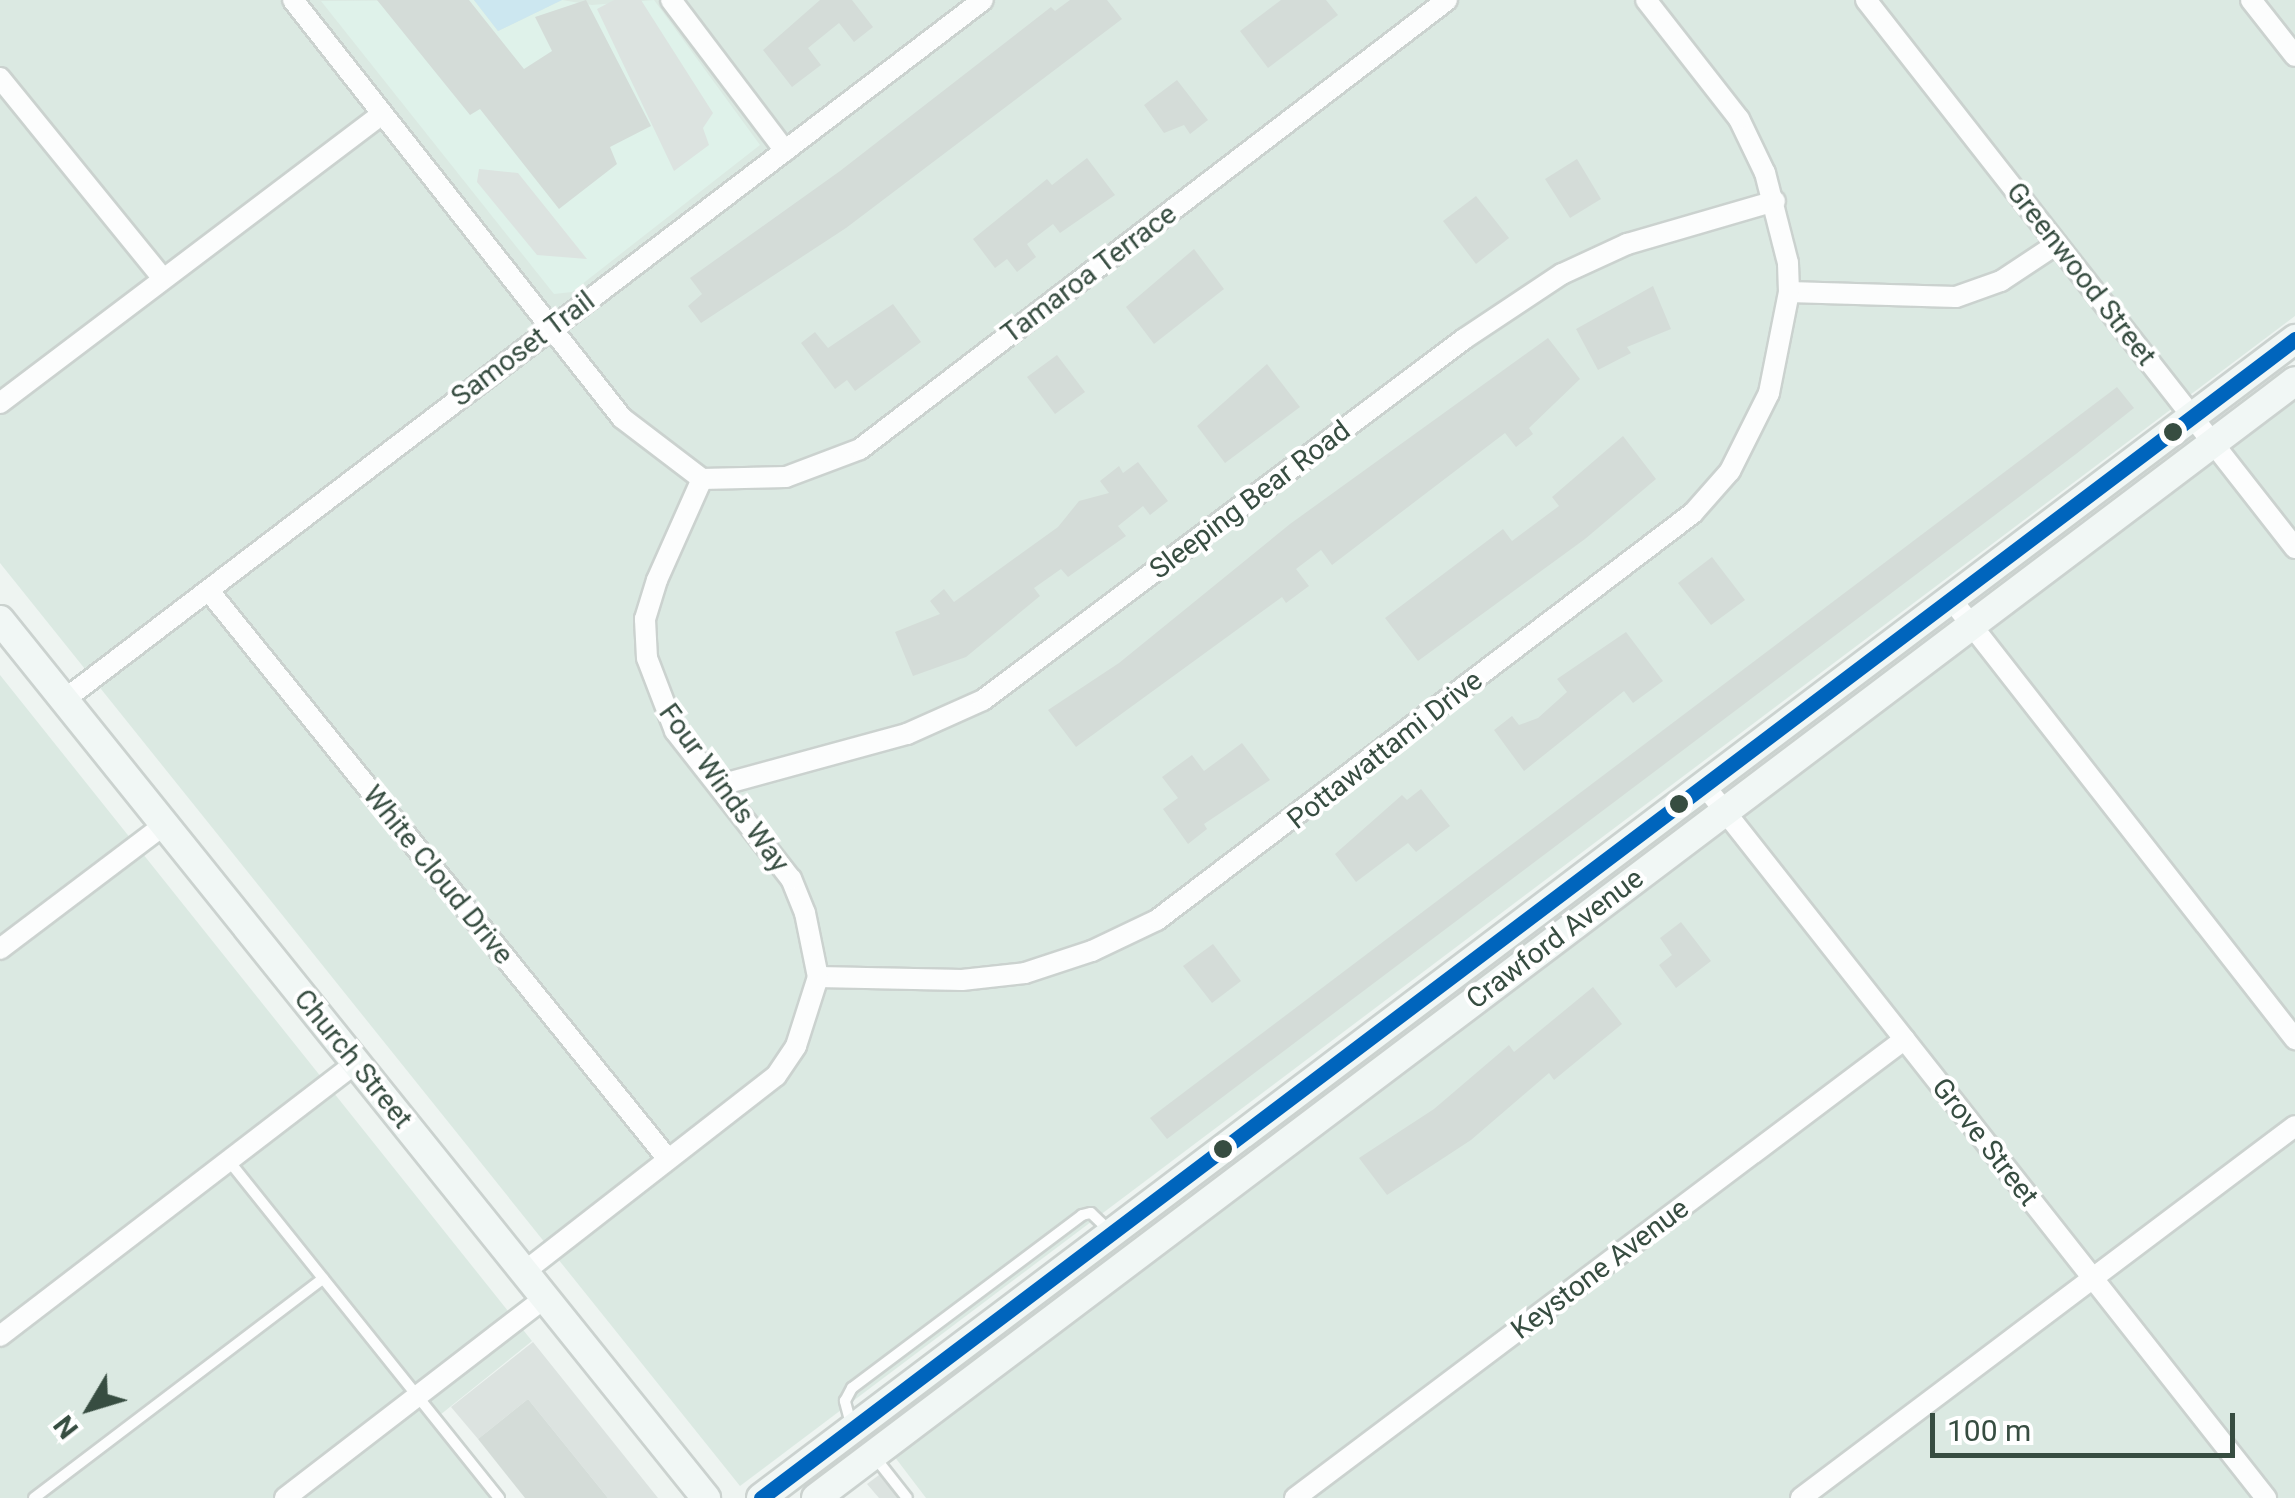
<!DOCTYPE html>
<html>
<head>
<meta charset="utf-8">
<style>
  body { margin:0 }
  #map { position:relative; width:2295px; height:1498px; overflow:hidden; background:#eef4f1; font-family:Roboto,sans-serif }
  div>[style] { position:absolute }
  .residential>* { inset:0; background:#dbe9e2 }
  .education>* { inset:0; background:#dff2ea }
  .green>* { inset:0; background:#cce7f0 }
  .parking>* { inset:0; background:#dce3e0 }
  .building>* { inset:0; background:#d4dcd8 }
  .roads { filter:drop-shadow(2px 0 #cbd2cf) drop-shadow(-2px 0 #cbd2cf) drop-shadow(0 2px #cbd2cf) drop-shadow(0 -2px #cbd2cf) }
  .lane>* { height:10px; margin:-5px; padding:0 5px; transform-origin:5px; border-radius:5px; background:#fcfdfd }
  .street>* { height:20px; margin:-10px; padding:0 10px; transform-origin:10px; border-radius:10px; background:#fcfdfd }
  .secondary>* { height:28px; margin:-14px; padding:0 14px; transform-origin:14px; border-radius:14px; background:#f1f7f5 }
  .bus-1>* { height:15px; margin:-7.5px; padding:0 7.5px; transform-origin:7.5px; border-radius:7.5px; background:#0065bd }
  .dots>* { width:28px; height:28px; translate:-50% -50%; box-sizing:border-box; border:5px solid #fff; border-radius:50% }
  span { translate:-50% -50%; white-space:nowrap; text-align:center; line-height:1.15; -webkit-text-stroke:8px #fff; paint-order:stroke }
  .street-label { font-size:28px; color:#374d41 }
  .north { position:absolute; left:40px; top:1358px; width:100px; height:100px; -webkit-text-stroke:8px #fff; paint-order:stroke; rotate:232deg; font-size:28px; font-weight:700; line-height:40px; text-align:center; color:#374d41 }
  .north::after { content:''; display:block; margin:auto; width:35px; height:45px; background:#374d41; clip-path:polygon(50% 0,100% 100%,50% 72%,0 100%) }
  .scale { position:absolute; left:1930px; top:1413px; width:305px; height:45px; box-sizing:border-box; border:5px solid #374d41; border-top:0; padding-left:12px; font-size:30px; line-height:35px; white-space:nowrap; color:#374d41; -webkit-text-stroke:8px #fff; paint-order:stroke }
</style>
</head>
<body>
<div id="map">
  <div class="residential">
    <i style="clip-path:polygon(0 0,2295px 0,2295px 316px,740px 1486px,0 563px)"></i>
    <i style="clip-path:polygon(2295px 383px,2295px 1498px,926px 1498px,875px 1431px)"></i>
    <i style="clip-path:polygon(0 675px,532px 1341px,440px 1415px,506px 1498px,0 1498px)"></i>
  </div>
  <div class="education">
    <i style="clip-path:polygon(474px 0,498px 31px,562px 0,592px 5px,654px 0,760px 145px,572px 292px,554px 294px,321px 1px)"></i>
  </div>
  <div class="green">
    <i style="clip-path:polygon(474px 0,562px 0,498px 31px)"></i>
  </div>
  <div class="parking">
    <i style="clip-path:polygon(614px 0,641px 0,713px 113px,703px 128px,709px 145px,674px 171px,597px 9px)"></i>
    <i style="clip-path:polygon(479px 169px,518px 173px,587px 259px,537px 255px,477px 182px)"></i>
    <i style="clip-path:polygon(533px 1342px,658px 1498px,608px 1498px,528px 1399px,478px 1439px,451px 1407px)"></i>
    <i style="clip-path:polygon(883px 1472px,903px 1498px,879px 1498px,867px 1484px)"></i>
  </div>
  <div class="building">
    <i style="clip-path:polygon(377px 0,469px 0,524px 69px,552px 51px,535px 17px,586px 0,651px 126px,610px 147px,617px 164px,559px 209px,480px 109px,470px 115px)"></i>
    <i style="clip-path:polygon(820px 0,852px 0,873px 27px,854px 42px,839px 23px,808px 48px,821px 65px,792px 87px,763px 50px)"></i>
    <i style="clip-path:polygon(1070px 0,1107px 0,1122px 19px,846px 228px,701px 323px,688px 306px,702px 294px,690px 278px,840px 171px,1051px 7px,1055px 11px)"></i>
    <i style="clip-path:polygon(1281px 0,1326px 0,1338px 15px,1268px 68px,1240px 31px)"></i>
    <i style="clip-path:polygon(1177px 80px,1208px 120px,1190px 134px,1184px 125px,1164px 133px,1144px 105px)"></i>
    <i style="clip-path:polygon(1087px 158px,1115px 195px,1060px 233px,1053px 224px,1027px 244px,1036px 257px,1017px 272px,1007px 259px,995px 268px,973px 239px,1047px 179px,1052px 185px)"></i>
    <i style="clip-path:polygon(1577px 159px,1601px 199px,1570px 218px,1545px 179px)"></i>
    <i style="clip-path:polygon(1476px 196px,1509px 238px,1476px 264px,1443px 221px)"></i>
    <i style="clip-path:polygon(1194px 249px,1224px 289px,1154px 344px,1126px 307px)"></i>
    <i style="clip-path:polygon(1653px 286px,1671px 329px,1627px 347px,1631px 353px,1598px 370px,1576px 329px)"></i>
    <i style="clip-path:polygon(893px 304px,921px 342px,855px 391px,847px 380px,835px 389px,801px 343px,815px 332px,828px 348px)"></i>
    <i style="clip-path:polygon(1548px 338px,1580px 379px,1529px 428px,1533px 434px,1516px 447px,1505px 433px,1332px 565px,1321px 550px,1296px 569px,1309px 586px,1286px 603px,1282px 597px,1076px 747px,1048px 710px,1119px 663px,1290px 524px)"></i>
    <i style="clip-path:polygon(1057px 355px,1085px 392px,1055px 414px,1027px 377px)"></i>
    <i style="clip-path:polygon(1267px 364px,1300px 407px,1225px 463px,1197px 426px)"></i>
    <i style="clip-path:polygon(2117px 387px,2134px 408px,2076px 454px,1167px 1139px,1150px 1118px)"></i>
    <i style="clip-path:polygon(1623px 436px,1656px 479px,1585px 539px,1418px 661px,1385px 618px,1503px 529px,1512px 541px,1559px 506px,1552px 497px)"></i>
    <i style="clip-path:polygon(1138px 462px,1168px 501px,1150px 515px,1143px 506px,1118px 526px,1126px 536px,1068px 577px,1061px 569px,1034px 588px,1040px 596px,966px 657px,913px 676px,895px 632px,940px 614px,930px 601px,944px 589px,954px 602px,1058px 527px,1079px 501px,1109px 493px,1100px 481px,1119px 466px,1123px 473px)"></i>
    <i style="clip-path:polygon(1712px 557px,1745px 600px,1711px 625px,1678px 583px)"></i>
    <i style="clip-path:polygon(1626px 632px,1663px 681px,1633px 703px,1624px 691px,1524px 771px,1494px 730px,1512px 716px,1519px 725px,1538px 718px,1567px 692px,1557px 679px)"></i>
    <i style="clip-path:polygon(1242px 743px,1270px 780px,1204px 824px,1207px 829px,1188px 844px,1163px 809px,1178px 798px,1162px 777px,1192px 755px,1204px 771px)"></i>
    <i style="clip-path:polygon(1421px 789px,1450px 826px,1416px 852px,1408px 843px,1356px 882px,1335px 854px,1402px 795px,1407px 800px)"></i>
    <i style="clip-path:polygon(1681px 922px,1711px 961px,1676px 988px,1659px 965px,1672px 955px,1660px 938px)"></i>
    <i style="clip-path:polygon(1213px 944px,1241px 981px,1212px 1003px,1183px 966px)"></i>
    <i style="clip-path:polygon(1593px 987px,1622px 1024px,1554px 1080px,1549px 1073px,1471px 1140px,1387px 1195px,1359px 1158px,1434px 1109px,1509px 1045px,1514px 1052px)"></i>
    <i style="clip-path:polygon(528px 1399px,608px 1498px,525px 1498px,478px 1439px)"></i>
  </div>
  <div class="roads">
    <div class="lane">
      <i style="left:229px;top:1161px;width:432px;rotate:51.3deg"></i>
      <i style="left:851px;top:1424px;width:24px;rotate:-105deg"></i>
      <i style="left:845px;top:1401px;width:15px;rotate:-62deg"></i>
      <i style="left:852px;top:1388px;width:288px;rotate:-36.9deg"></i>
      <i style="left:1082px;top:1215px;width:9px;rotate:-13deg"></i>
      <i style="left:1091px;top:1213px;width:28px;rotate:44deg"></i>
      <i style="left:874px;top:1456px;width:53px;rotate:51.8deg"></i>
      <i style="left:34px;top:1498px;width:363px;rotate:-37.2deg"></i>
    </div>
    <div class="street">
      <i style="left:293px;top:0;width:532px;rotate:51.79deg"></i>
      <i style="left:622px;top:418px;width:101px;rotate:37.3deg"></i>
      <i style="left:671px;top:0;width:189px;rotate:52.9deg"></i>
      <i style="left:1866px;top:0;width:696px;rotate:51.94deg"></i>
      <i style="left:2251px;top:0;width:71px;rotate:51.8deg"></i>
      <i style="left:0;top:78px;width:257px;rotate:50.9deg"></i>
      <i style="left:1789px;top:292px;width:167px;rotate:1.7deg"></i>
      <i style="left:1956px;top:297px;width:48px;rotate:-19.6deg"></i>
      <i style="left:2001px;top:281px;width:67px;rotate:-33.5deg"></i>
      <i style="left:0;top:403px;width:479px;rotate:-37.1deg"></i>
      <i style="left:702px;top:479px;width:84px;rotate:-1.4deg"></i>
      <i style="left:786px;top:477px;width:79px;rotate:-20.7deg"></i>
      <i style="left:860px;top:449px;width:739px;rotate:-37.41deg"></i>
      <i style="left:209px;top:591px;width:730px;rotate:51.06deg"></i>
      <i style="left:1951px;top:599px;width:559px;rotate:51.98deg"></i>
      <i style="left:64px;top:700px;width:1155px;rotate:-37.3deg"></i>
      <i style="left:720px;top:785px;width:194px;rotate:-15.3deg"></i>
      <i style="left:907px;top:734px;width:83px;rotate:-24.1deg"></i>
      <i style="left:983px;top:700px;width:601px;rotate:-36.89deg"></i>
      <i style="left:1464px;top:339px;width:118px;rotate:-33.6deg"></i>
      <i style="left:1562px;top:274px;width:72px;rotate:-24.8deg"></i>
      <i style="left:1627px;top:244px;width:154px;rotate:-16.2deg"></i>
      <i style="left:1704px;top:785px;width:908px;rotate:51.75deg"></i>
      <i style="left:0;top:949px;width:207px;rotate:-37.1deg"></i>
      <i style="left:818px;top:977px;width:144px;rotate:1.2deg"></i>
      <i style="left:962px;top:980px;width:63px;rotate:-6.3deg"></i>
      <i style="left:1025px;top:973px;width:71px;rotate:-18.2deg"></i>
      <i style="left:1092px;top:951px;width:72px;rotate:-25.5deg"></i>
      <i style="left:1157px;top:920px;width:673px;rotate:-37.21deg"></i>
      <i style="left:1693px;top:513px;width:56px;rotate:-48.6deg"></i>
      <i style="left:1730px;top:471px;width:87px;rotate:-63.4deg"></i>
      <i style="left:1769px;top:393px;width:103px;rotate:-78.8deg"></i>
      <i style="left:1789px;top:292px;width:29px;rotate:-92deg"></i>
      <i style="left:1788px;top:263px;width:93px;rotate:-104.3deg"></i>
      <i style="left:1765px;top:173px;width:60px;rotate:-115.7deg"></i>
      <i style="left:1739px;top:119px;width:151px;rotate:-128deg"></i>
      <i style="left:524px;top:1272px;width:319px;rotate:-37.9deg"></i>
      <i style="left:776px;top:1076px;width:36px;rotate:-56deg"></i>
      <i style="left:796px;top:1046px;width:72px;rotate:-72.3deg"></i>
      <i style="left:818px;top:977px;width:65px;rotate:-101.5deg"></i>
      <i style="left:805px;top:913px;width:37px;rotate:-112deg"></i>
      <i style="left:791px;top:879px;width:188px;rotate:-128.1deg"></i>
      <i style="left:675px;top:731px;width:78px;rotate:-111deg"></i>
      <i style="left:647px;top:658px;width:39px;rotate:-93deg"></i>
      <i style="left:645px;top:619px;width:41px;rotate:-72.9deg"></i>
      <i style="left:657px;top:580px;width:111px;rotate:-66deg"></i>
      <i style="left:0;top:1336px;width:449px;rotate:-37.5deg"></i>
      <i style="left:285px;top:1498px;width:328px;rotate:-37.6deg"></i>
      <i style="left:1295px;top:1498px;width:763px;rotate:-36.96deg"></i>
      <i style="left:1801px;top:1498px;width:618px;rotate:-36.98deg"></i>
    </div>
    <div class="secondary">
      <i style="left:0;top:620px;width:1127px;rotate:51.2deg"></i>
      <i style="left:761px;top:1498px;width:1923px;rotate:-37.07deg"></i>
      <i style="left:816px;top:1498px;width:1853px;rotate:-37.06deg"></i>
    </div>
  </div>
  <div class="bus-1">
    <i style="left:761px;top:1498px;width:1923px;rotate:-37.07deg"></i>
  </div>
  <div class="dots">
    <i style="left:2173px;top:432px;background:#374d41"></i>
    <i style="left:1679px;top:804px;background:#374d41"></i>
    <i style="left:1223px;top:1149px;background:#374d41"></i>
  </div>
  <div class="street-label">
    <span style="left:1089px;top:274px;rotate:-37deg">Tamaroa Terrace</span>
    <span style="left:2081px;top:274px;rotate:52deg">Greenwood Street</span>
    <span style="left:523px;top:349px;rotate:-37deg">Samoset Trail</span>
    <span style="left:1250px;top:500px;rotate:-37deg">Sleeping Bear Road</span>
    <span style="left:1385px;top:750px;rotate:-38deg">Pottawattami Drive</span>
    <span style="left:724px;top:788px;rotate:54deg">Four Winds Way</span>
    <span style="left:438px;top:875px;rotate:51deg">White Cloud Drive</span>
    <span style="left:1555px;top:939px;rotate:-37deg">Crawford Avenue</span>
    <span style="left:353px;top:1059px;rotate:51deg">Church Street</span>
    <span style="left:1985px;top:1142px;rotate:52deg">Grove Street</span>
    <span style="left:1600px;top:1269px;rotate:-37deg">Keystone Avenue</span>
  </div>
  <div class="north">N</div>
  <div class="scale">100 m</div>
</div>
</body>
</html>
